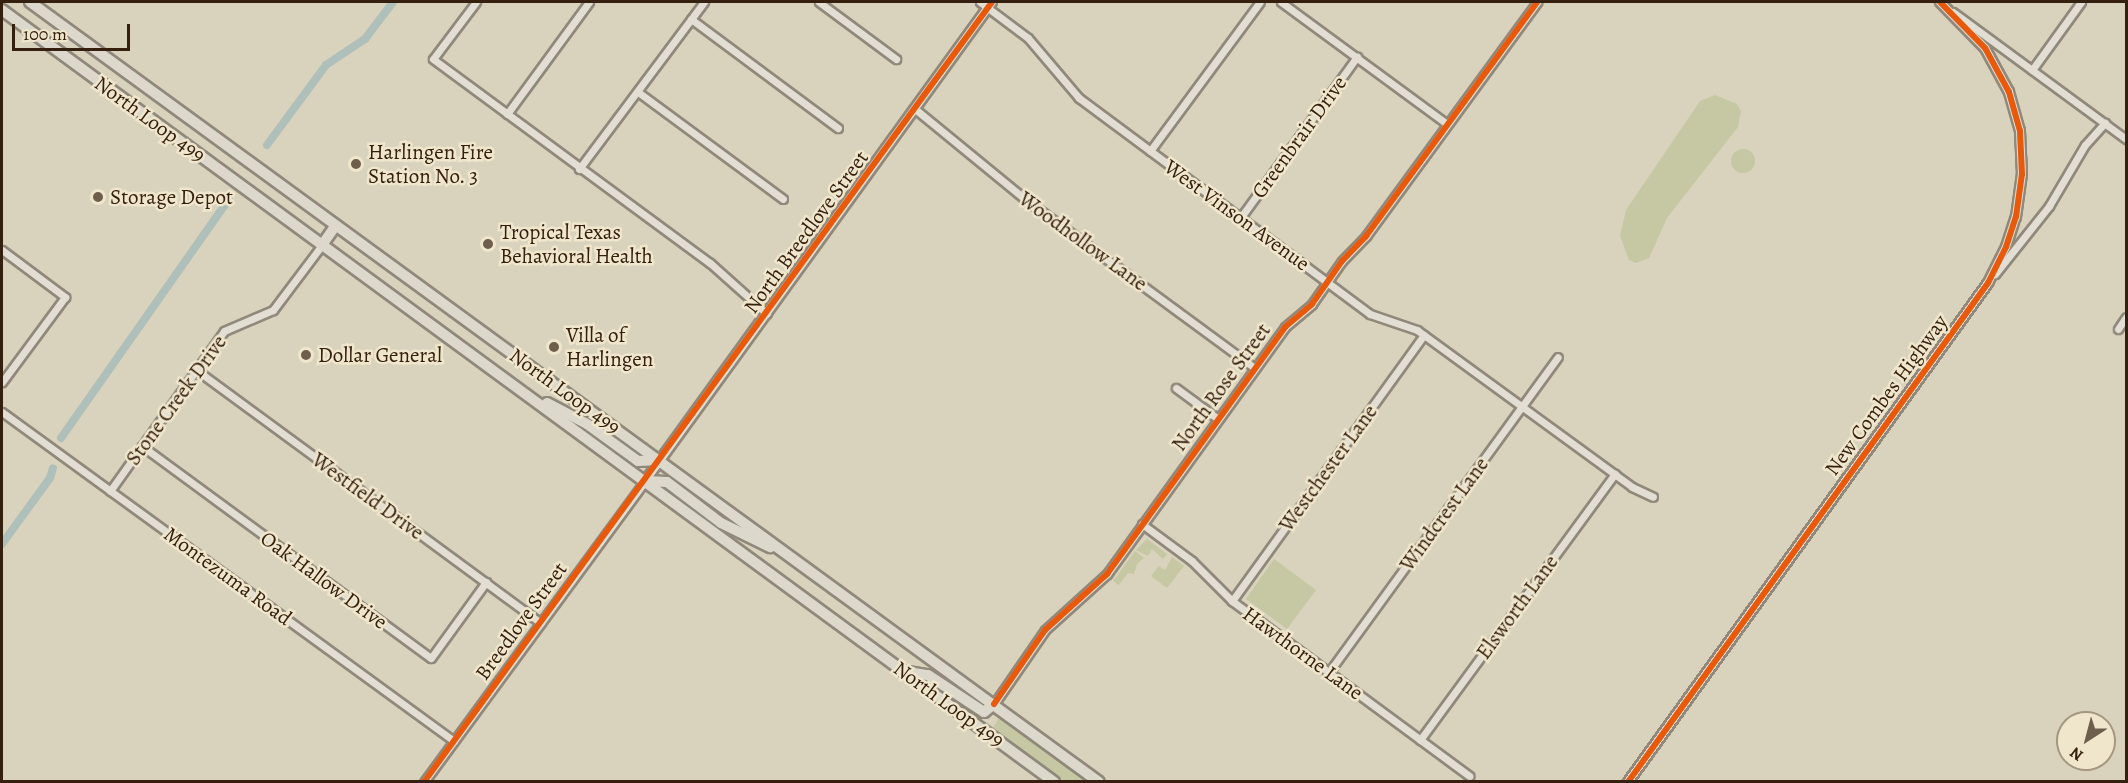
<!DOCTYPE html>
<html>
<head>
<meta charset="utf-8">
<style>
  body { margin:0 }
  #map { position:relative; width:2128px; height:783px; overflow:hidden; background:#d9d3bd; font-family:Alegreya,serif }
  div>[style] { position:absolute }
  .green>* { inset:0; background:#c5c8a2 }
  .round { border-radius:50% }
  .canal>* { height:8px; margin:-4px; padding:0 4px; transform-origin:4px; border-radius:4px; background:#afbfba }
  .roads { filter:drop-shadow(2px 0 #90897b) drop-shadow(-2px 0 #90897b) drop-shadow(0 2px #90897b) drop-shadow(0 -2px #90897b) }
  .minor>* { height:7px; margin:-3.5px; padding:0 3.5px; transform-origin:3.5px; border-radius:3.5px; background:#e2ded3 }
  .tertiary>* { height:8px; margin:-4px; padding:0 4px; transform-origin:4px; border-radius:4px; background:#e2ded3 }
  .primary>* { height:10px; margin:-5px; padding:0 5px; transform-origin:5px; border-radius:5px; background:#dcd9cc }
  .cycleway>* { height:6px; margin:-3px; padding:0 3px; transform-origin:3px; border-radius:3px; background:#e8590c }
  .dots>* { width:16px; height:16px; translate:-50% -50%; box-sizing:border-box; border:3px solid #efe6cc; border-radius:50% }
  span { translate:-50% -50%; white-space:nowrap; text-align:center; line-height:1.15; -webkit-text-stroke:5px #efe6cc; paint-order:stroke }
  .street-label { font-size:21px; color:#352010 }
  .poi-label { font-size:21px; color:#352010 }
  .left { translate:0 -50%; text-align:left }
  .frame { position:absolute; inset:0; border:3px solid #352010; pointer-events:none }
  .north { position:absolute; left:2056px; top:711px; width:60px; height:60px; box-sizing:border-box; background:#efe6cc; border:2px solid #a59781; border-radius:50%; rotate:216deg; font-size:16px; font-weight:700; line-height:24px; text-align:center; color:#352010 }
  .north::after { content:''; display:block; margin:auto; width:21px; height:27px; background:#6e5f4d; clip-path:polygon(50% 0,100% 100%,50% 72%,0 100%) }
  .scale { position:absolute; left:12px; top:24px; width:118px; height:27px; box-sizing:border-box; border:3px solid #352010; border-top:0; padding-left:8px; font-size:18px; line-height:21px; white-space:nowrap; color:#352010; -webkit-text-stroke:4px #efe6cc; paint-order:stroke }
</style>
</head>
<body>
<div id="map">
  <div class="green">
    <i style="clip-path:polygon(1715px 95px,1737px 104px,1741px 111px,1738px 127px,1667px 218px,1649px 258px,1636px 263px,1629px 260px,1620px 236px,1626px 210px,1700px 101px)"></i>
    <i class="round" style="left:1731px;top:149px;width:24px;height:24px"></i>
    <i style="clip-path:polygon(1147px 539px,1167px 554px,1163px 559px,1152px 549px,1148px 556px,1136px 550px)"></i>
    <i style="clip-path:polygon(1135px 551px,1144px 558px,1137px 564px,1134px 574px,1128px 573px,1119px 585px,1113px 581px)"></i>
    <i style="clip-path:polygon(1172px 557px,1184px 566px,1167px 588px,1151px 576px,1159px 566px,1165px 570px)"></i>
    <i style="clip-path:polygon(1274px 559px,1316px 590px,1287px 629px,1246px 599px)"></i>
    <i style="clip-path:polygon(999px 718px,1087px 781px,1064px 781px,992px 729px)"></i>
  </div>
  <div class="canal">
    <i style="left:267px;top:145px;width:99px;rotate:-53.6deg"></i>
    <i style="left:326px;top:65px;width:47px;rotate:-33.7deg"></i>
    <i style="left:365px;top:39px;width:46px;rotate:-52.9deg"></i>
    <i style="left:61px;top:438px;width:292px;rotate:-54.9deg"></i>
    <i style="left:2px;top:544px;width:82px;rotate:-54deg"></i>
    <i style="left:50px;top:478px;width:10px;rotate:-73deg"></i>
  </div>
  <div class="roads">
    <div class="minor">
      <i style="left:476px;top:2px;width:71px;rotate:127deg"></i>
      <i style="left:433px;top:59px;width:344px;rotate:36.4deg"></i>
      <i style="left:710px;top:263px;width:76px;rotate:41.8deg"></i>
      <i style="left:819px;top:2px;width:96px;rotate:36.5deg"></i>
      <i style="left:980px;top:2px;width:60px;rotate:36.9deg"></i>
      <i style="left:1028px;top:38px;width:79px;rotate:49.6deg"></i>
      <i style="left:1079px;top:98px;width:362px;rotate:36.6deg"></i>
      <i style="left:1370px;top:314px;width:50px;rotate:18.8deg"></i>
      <i style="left:1417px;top:330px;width:266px;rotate:36.1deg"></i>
      <i style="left:1632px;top:487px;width:23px;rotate:25deg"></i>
      <i style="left:1281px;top:2px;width:206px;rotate:36.3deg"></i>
      <i style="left:1953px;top:12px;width:215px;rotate:36.3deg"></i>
      <i style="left:691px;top:19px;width:183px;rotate:36.6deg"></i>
      <i style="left:2032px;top:70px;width:84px;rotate:-54.2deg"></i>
      <i style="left:638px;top:92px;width:180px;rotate:36.4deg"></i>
      <i style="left:915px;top:109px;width:144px;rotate:39.3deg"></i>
      <i style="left:1026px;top:200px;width:284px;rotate:36.3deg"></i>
      <i style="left:507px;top:114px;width:139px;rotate:-53.8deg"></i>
      <i style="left:1150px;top:151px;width:185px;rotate:-53.6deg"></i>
      <i style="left:579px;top:169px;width:209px;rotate:-53.2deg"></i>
      <i style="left:1241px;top:217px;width:198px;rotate:-54.1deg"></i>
      <i style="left:2px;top:250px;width:79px;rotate:36.7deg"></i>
      <i style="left:65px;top:297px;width:106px;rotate:126.5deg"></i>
      <i style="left:1995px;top:274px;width:87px;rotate:-51.5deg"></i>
      <i style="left:2049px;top:206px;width:71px;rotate:-59.5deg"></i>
      <i style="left:2085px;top:145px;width:30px;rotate:-48deg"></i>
      <i style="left:2118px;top:329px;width:14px;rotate:-56deg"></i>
      <i style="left:195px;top:369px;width:429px;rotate:36.3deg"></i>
      <i style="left:1176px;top:388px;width:52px;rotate:36.4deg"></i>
      <i style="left:2px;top:412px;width:559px;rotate:36.05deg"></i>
      <i style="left:142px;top:446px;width:358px;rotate:36.3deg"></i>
      <i style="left:431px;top:658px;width:94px;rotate:-54.1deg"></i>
      <i style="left:110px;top:491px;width:196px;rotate:-54.5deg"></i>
      <i style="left:224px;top:331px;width:53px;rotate:-23.2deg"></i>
      <i style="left:273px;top:310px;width:81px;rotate:-53deg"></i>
      <i style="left:1142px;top:524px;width:62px;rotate:36.5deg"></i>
      <i style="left:1192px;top:561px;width:57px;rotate:45deg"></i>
      <i style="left:1232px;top:601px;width:295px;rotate:36.4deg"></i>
      <i style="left:1232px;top:601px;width:328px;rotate:-54.2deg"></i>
      <i style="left:1329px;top:672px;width:389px;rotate:-54deg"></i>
      <i style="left:994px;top:704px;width:90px;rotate:-55.4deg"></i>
      <i style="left:1045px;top:630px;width:84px;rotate:-42.1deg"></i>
      <i style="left:1107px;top:574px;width:304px;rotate:-54.2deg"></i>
      <i style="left:1285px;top:327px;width:35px;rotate:-40deg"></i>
      <i style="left:1312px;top:304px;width:52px;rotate:-55.1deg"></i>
      <i style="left:1342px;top:261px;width:35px;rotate:-46deg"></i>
      <i style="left:1366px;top:236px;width:290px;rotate:-53.8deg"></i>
      <i style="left:1420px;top:740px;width:330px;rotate:-53.8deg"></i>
      <i style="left:424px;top:782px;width:373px;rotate:-53.7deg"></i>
    </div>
    <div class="tertiary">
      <i style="left:645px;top:481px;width:591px;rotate:-54.08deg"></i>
      <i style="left:1628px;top:782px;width:615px;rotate:-54.19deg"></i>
      <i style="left:1988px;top:283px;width:40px;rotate:-63.4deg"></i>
      <i style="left:2006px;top:247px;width:32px;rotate:-72deg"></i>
      <i style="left:2016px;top:217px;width:43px;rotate:-82.1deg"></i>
      <i style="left:2022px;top:174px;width:43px;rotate:-92.7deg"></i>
      <i style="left:2020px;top:131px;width:41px;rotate:-105.8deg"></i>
      <i style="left:2009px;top:92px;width:50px;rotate:-118.6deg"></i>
      <i style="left:1985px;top:48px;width:64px;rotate:-134.4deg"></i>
    </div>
    <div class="primary">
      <i style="left:30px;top:2px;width:1323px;rotate:36.12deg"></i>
      <i style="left:2px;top:10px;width:1305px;rotate:36.27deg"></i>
      <i style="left:322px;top:245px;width:24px;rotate:-55deg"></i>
      <i style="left:547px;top:403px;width:45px;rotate:27.7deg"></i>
      <i style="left:587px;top:424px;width:63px;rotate:36deg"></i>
      <i style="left:638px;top:461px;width:21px;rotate:-3deg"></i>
      <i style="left:646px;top:481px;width:21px;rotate:3deg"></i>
      <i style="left:667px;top:482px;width:68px;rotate:37.2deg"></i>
      <i style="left:721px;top:523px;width:55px;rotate:26.1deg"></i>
      <i style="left:908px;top:672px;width:20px;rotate:9deg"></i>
      <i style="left:928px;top:675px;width:67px;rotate:33.5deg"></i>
      <i style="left:984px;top:712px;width:13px;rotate:-39deg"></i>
    </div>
  </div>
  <div class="cycleway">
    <i style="left:994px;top:704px;width:90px;rotate:-55.4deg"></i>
    <i style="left:1045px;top:630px;width:84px;rotate:-42.1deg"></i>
    <i style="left:1107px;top:574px;width:304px;rotate:-54.2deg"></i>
    <i style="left:1285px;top:327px;width:35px;rotate:-40deg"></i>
    <i style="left:1312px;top:304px;width:52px;rotate:-55.1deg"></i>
    <i style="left:1342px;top:261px;width:35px;rotate:-46deg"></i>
    <i style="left:1366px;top:236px;width:290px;rotate:-53.8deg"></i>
    <i style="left:424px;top:782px;width:965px;rotate:-53.94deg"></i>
    <i style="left:1628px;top:782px;width:615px;rotate:-54.19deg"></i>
    <i style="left:1988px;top:283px;width:40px;rotate:-63.4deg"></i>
    <i style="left:2006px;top:247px;width:32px;rotate:-72deg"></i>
    <i style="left:2016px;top:217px;width:43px;rotate:-82.1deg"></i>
    <i style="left:2022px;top:174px;width:43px;rotate:-92.7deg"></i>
    <i style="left:2020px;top:131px;width:41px;rotate:-105.8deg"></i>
    <i style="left:2009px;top:92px;width:50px;rotate:-118.6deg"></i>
    <i style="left:1985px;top:48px;width:64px;rotate:-134.4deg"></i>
  </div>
  <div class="dots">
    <i style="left:356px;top:164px;background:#6e5f4d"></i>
    <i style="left:98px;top:197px;background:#6e5f4d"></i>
    <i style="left:488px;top:244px;background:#6e5f4d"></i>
    <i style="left:554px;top:347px;background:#6e5f4d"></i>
    <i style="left:306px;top:355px;background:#6e5f4d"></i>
  </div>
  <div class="street-label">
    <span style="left:150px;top:119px;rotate:36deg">North Loop 499</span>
    <span style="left:1299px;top:137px;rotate:-54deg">Greenbrair Drive</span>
    <span style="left:1237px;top:215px;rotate:36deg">West Vinson Avenue</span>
    <span style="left:806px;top:232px;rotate:-54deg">North Breedlove Street</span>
    <span style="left:1083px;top:241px;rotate:36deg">Woodhollow Lane</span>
    <span style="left:1221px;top:387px;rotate:-54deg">North Rose Street</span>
    <span style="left:565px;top:391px;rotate:36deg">North Loop 499</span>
    <span style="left:1886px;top:395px;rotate:-54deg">New Combes Highway</span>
    <span style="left:176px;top:400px;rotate:-54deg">Stone Creek Drive</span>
    <span style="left:1328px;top:468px;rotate:-54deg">Westchester Lane</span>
    <span style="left:368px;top:496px;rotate:36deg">Westfield Drive</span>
    <span style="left:1444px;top:514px;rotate:-54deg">Windcrest Lane</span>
    <span style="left:228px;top:576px;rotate:36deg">Montezuma Road</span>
    <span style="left:324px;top:580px;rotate:36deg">Oak Hallow Drive</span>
    <span style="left:1517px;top:607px;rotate:-54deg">Elsworth Lane</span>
    <span style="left:521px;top:621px;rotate:-54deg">Breedlove Street</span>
    <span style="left:1303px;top:653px;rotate:36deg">Hawthorne Lane</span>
    <span style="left:949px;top:704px;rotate:36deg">North Loop 499</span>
  </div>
  <div class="poi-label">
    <span class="left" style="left:368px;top:164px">Harlingen Fire<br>Station No. 3</span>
    <span class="left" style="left:110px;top:197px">Storage Depot</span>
    <span class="left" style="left:500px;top:244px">Tropical Texas<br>Behavioral Health</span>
    <span class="left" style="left:566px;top:347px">Villa of<br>Harlingen</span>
    <span class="left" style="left:318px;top:355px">Dollar General</span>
  </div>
  <div class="frame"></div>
  <div class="north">N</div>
  <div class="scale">100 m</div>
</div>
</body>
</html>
